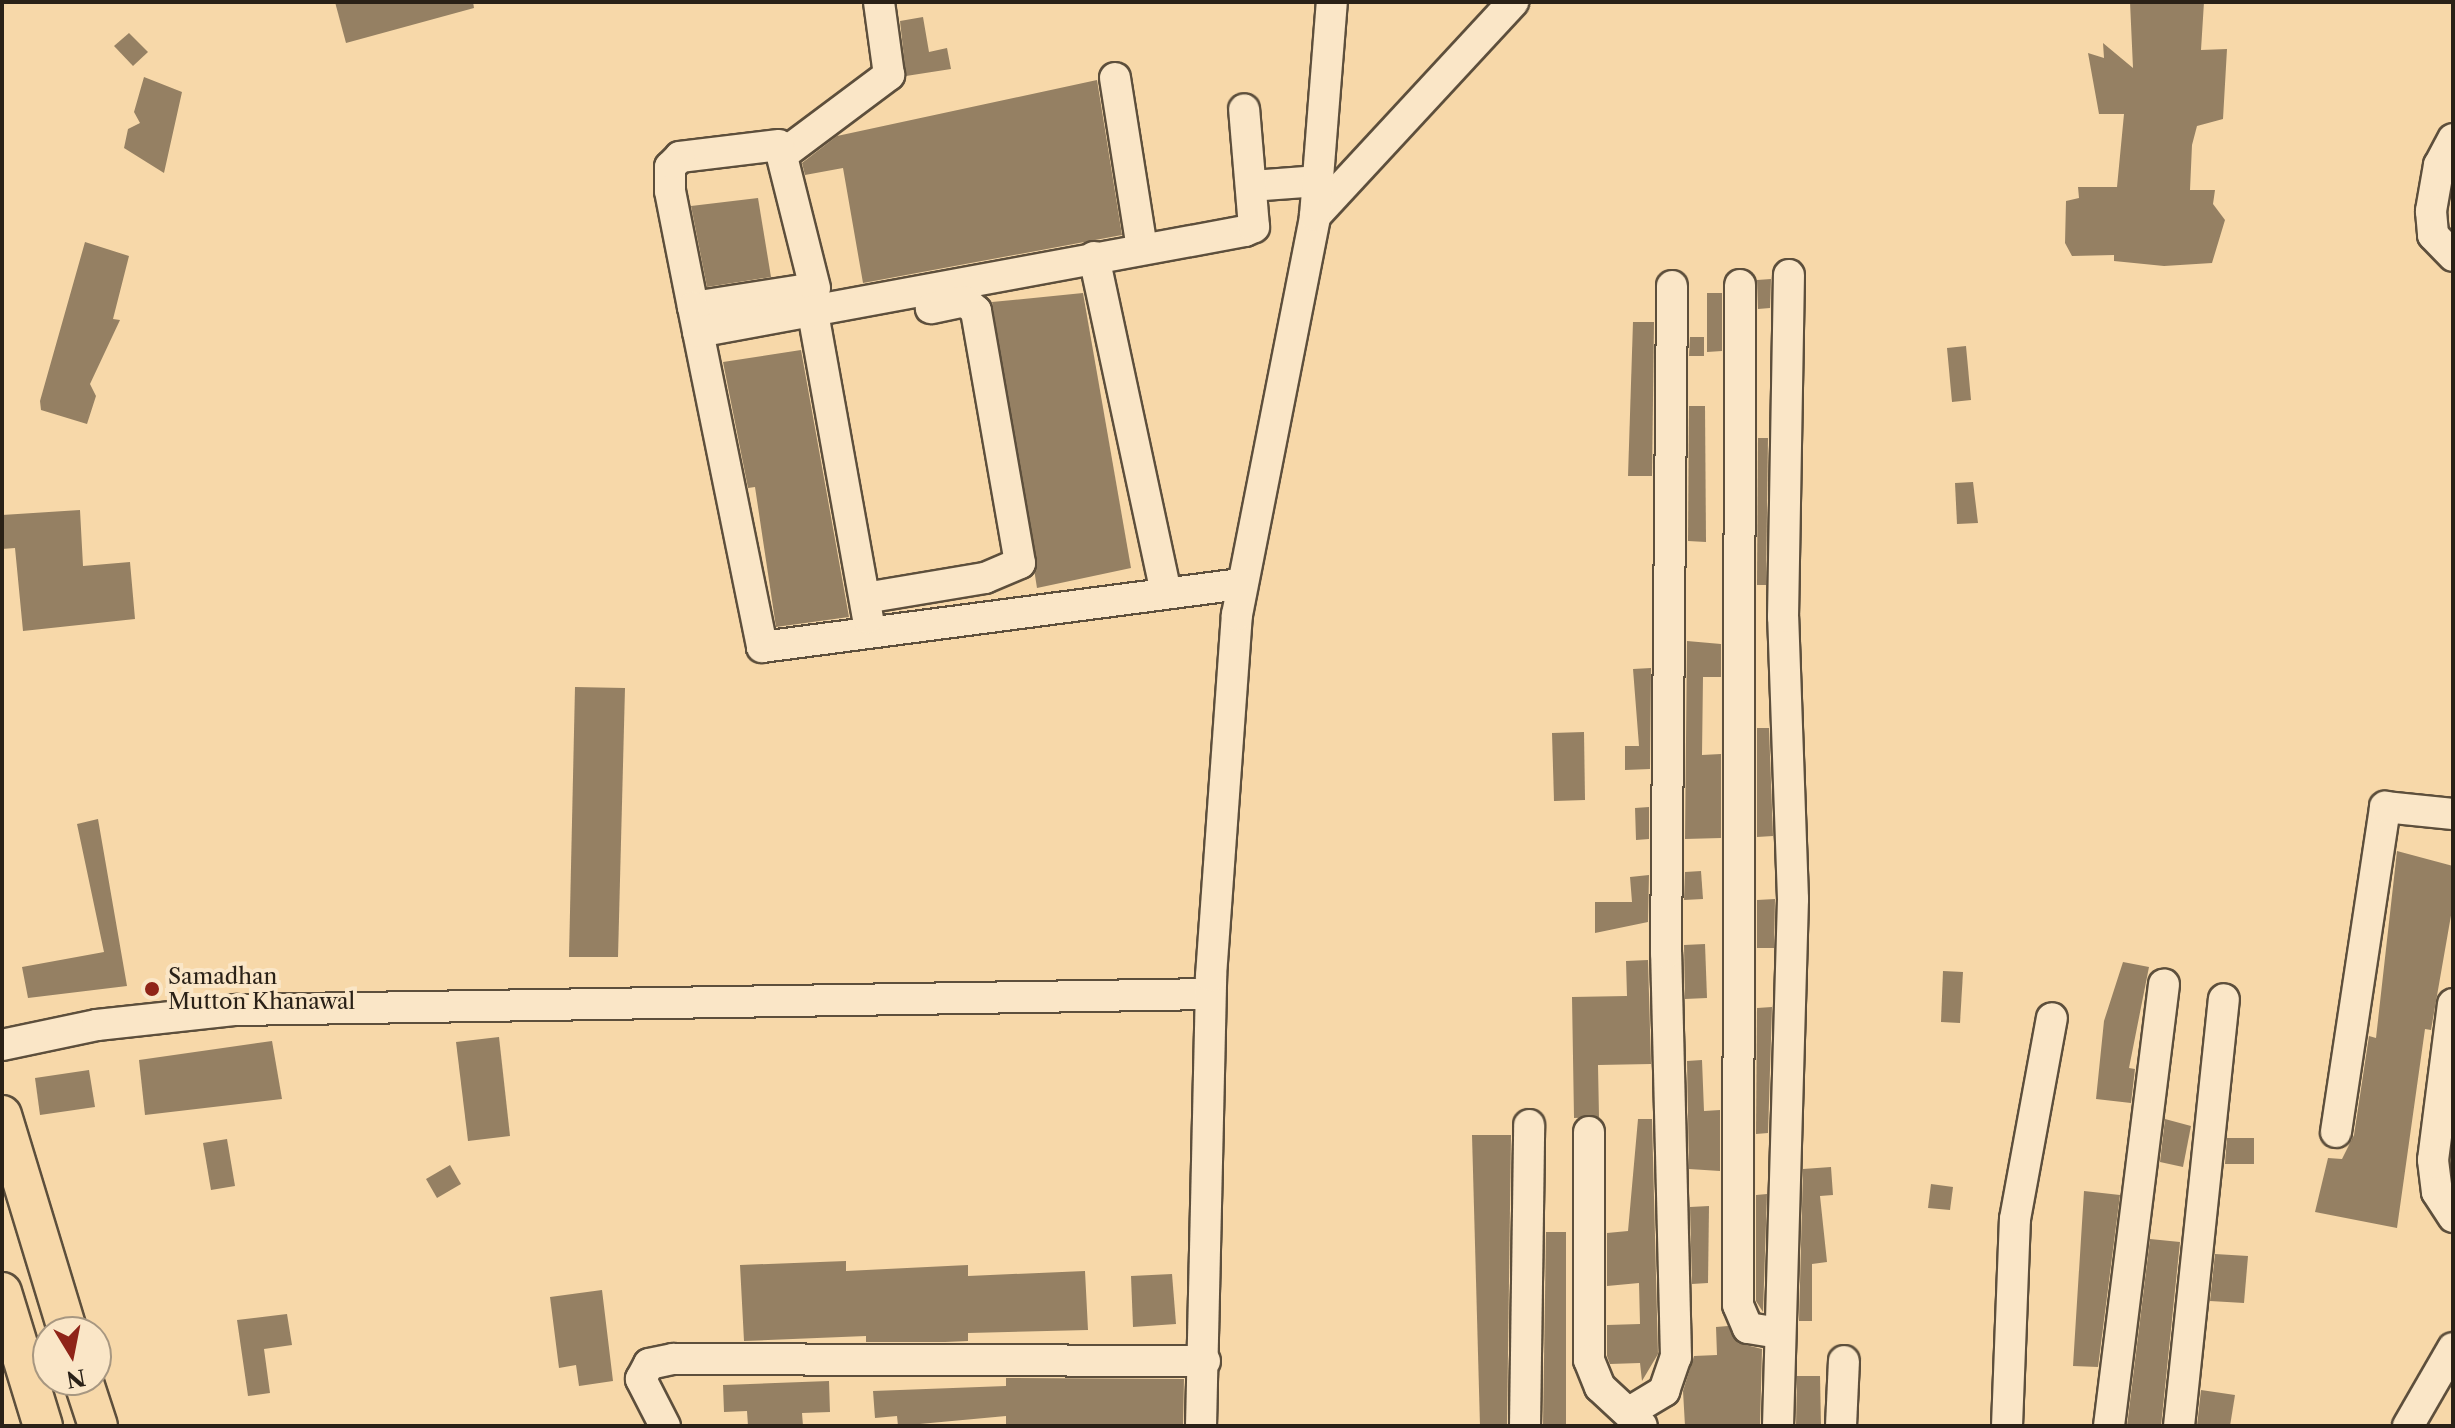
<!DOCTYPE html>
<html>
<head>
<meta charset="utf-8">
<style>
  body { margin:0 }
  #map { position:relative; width:2455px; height:1428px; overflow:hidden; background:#f7d8a9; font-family:"Libre Caslon Text",serif }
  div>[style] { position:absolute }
  .building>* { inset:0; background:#958063 }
  .roads { filter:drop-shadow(2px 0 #5d4f3c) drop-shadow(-2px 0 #5d4f3c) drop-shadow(0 2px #5d4f3c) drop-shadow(0 -2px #5d4f3c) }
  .minor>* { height:30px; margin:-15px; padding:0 15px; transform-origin:15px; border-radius:15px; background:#fae6c7 }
  .major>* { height:38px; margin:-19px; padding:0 19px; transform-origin:19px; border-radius:19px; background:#f7d8a9 }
  .dots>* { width:22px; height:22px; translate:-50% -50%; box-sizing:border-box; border:4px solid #fae6c7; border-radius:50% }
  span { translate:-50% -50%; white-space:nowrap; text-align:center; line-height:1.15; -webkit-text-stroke:8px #fae6c7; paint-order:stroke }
  .poi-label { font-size:22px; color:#2a2117 }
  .left { translate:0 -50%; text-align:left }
  .frame { position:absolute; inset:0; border:4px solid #2a2117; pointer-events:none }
  .north { position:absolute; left:32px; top:1316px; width:80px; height:80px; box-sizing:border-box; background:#fae6c7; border:2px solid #a79781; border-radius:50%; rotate:170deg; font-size:22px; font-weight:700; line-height:32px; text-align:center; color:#2a2117 }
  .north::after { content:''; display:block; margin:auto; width:28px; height:36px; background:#8f2418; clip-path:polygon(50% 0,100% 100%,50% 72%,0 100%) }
</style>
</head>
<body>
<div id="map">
  <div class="building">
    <i style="clip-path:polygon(335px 2px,473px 2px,474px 8px,346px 43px)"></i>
    <i style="clip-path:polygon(2130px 2px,2204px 2px,2201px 50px,2227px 49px,2223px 119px,2197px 126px,2192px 145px,2190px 190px,2215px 190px,2213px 204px,2225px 220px,2212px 263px,2164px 266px,2114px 261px,2114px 255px,2072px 256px,2065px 243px,2066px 201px,2079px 198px,2078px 187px,2117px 187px,2124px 114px,2099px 114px,2088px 53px,2104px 58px,2103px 43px,2133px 68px)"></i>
    <i style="clip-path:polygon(923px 17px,929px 52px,947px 48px,951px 69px,906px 76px,900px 21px)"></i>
    <i style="clip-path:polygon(129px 33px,148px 52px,133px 66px,114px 46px)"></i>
    <i style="clip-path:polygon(144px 77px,182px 92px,164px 173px,124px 148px,128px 129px,140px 123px,134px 112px)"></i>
    <i style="clip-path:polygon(1097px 80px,1122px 235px,863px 283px,843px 168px,805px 175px,802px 163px,837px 136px)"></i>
    <i style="clip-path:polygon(758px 198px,771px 277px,707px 287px,691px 206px)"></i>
    <i style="clip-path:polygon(85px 242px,129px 256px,113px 319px,120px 320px,90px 384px,96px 396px,87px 424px,41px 410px,40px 401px)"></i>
    <i style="clip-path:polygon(1771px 279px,1770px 308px,1758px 309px,1757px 280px)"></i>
    <i style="clip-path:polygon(1083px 293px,1131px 568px,1037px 588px,992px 302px)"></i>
    <i style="clip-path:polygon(1707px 293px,1722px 293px,1722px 351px,1707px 352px)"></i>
    <i style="clip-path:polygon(1633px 322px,1654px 322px,1652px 476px,1628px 476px)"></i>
    <i style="clip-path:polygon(1690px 337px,1704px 337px,1704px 356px,1689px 356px)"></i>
    <i style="clip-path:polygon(1966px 346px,1971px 400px,1952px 402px,1947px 348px)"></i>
    <i style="clip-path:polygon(801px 350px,849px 617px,776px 627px,755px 487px,748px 488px,723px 362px)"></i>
    <i style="clip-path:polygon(1689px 406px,1705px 406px,1706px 542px,1688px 541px)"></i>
    <i style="clip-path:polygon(1758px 438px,1768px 438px,1766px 585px,1757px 585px)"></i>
    <i style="clip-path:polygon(1973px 482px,1978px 523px,1957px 524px,1955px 483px)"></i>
    <i style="clip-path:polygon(80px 510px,83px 566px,130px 562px,135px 619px,23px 631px,15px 548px,2px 549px,2px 515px)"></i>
    <i style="clip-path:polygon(1687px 641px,1721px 644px,1721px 677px,1703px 677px,1702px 755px,1721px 754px,1721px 838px,1685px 839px)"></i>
    <i style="clip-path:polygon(1651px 668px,1650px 769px,1625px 770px,1625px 746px,1639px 746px,1633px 669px)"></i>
    <i style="clip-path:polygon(575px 687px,625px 688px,618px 957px,569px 957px)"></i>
    <i style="clip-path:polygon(1757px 728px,1769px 728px,1773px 836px,1757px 837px)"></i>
    <i style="clip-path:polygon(1584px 732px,1585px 800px,1554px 801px,1552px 733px)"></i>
    <i style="clip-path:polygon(1649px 807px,1649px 839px,1636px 840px,1635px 808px)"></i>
    <i style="clip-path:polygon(98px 819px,127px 986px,28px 998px,22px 967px,104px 952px,77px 824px)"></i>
    <i style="clip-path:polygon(2397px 851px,2453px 866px,2453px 904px,2431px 1030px,2425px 1029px,2397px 1228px,2315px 1212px,2328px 1158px,2342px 1159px,2354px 1135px,2369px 1036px,2376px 1038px)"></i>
    <i style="clip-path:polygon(1701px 871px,1703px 899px,1684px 900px,1685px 872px)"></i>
    <i style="clip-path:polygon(1649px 875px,1648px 922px,1595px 933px,1595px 902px,1632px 902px,1630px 877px)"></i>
    <i style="clip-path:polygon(1775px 899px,1774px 948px,1757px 948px,1757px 900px)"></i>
    <i style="clip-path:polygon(1705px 944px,1707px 998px,1685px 999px,1684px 945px)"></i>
    <i style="clip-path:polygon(1648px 960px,1651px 1064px,1598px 1065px,1599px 1117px,1574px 1118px,1572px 997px,1627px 996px,1626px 961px)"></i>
    <i style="clip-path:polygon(2123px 962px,2149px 967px,2129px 1068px,2135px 1069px,2131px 1103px,2096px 1099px,2104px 1021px)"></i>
    <i style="clip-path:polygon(1943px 971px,1963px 972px,1960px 1023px,1941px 1022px)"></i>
    <i style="clip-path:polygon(1772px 1007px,1768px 1133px,1756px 1134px,1757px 1008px)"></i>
    <i style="clip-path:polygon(499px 1037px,510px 1136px,468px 1141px,456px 1042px)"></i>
    <i style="clip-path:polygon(272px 1041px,282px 1099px,145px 1115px,139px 1060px)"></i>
    <i style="clip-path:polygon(1702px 1060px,1704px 1111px,1720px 1110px,1720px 1171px,1689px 1169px,1687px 1061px)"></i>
    <i style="clip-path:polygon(89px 1070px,95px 1107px,40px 1115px,35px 1078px)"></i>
    <i style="clip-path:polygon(1638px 1119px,1652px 1119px,1658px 1354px,1642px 1381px,1640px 1363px,1610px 1364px,1607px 1356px,1607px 1325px,1640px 1324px,1639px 1283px,1607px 1286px,1607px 1233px,1628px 1231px)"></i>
    <i style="clip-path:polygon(2165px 1119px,2191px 1126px,2183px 1167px,2160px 1162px)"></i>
    <i style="clip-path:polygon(1472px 1135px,1511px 1135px,1507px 1426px,1480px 1426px)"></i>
    <i style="clip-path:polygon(2227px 1138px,2254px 1138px,2254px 1164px,2225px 1164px)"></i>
    <i style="clip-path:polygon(227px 1139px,235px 1186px,211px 1190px,203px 1143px)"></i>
    <i style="clip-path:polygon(450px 1165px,461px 1184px,437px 1198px,426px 1179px)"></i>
    <i style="clip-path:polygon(1831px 1167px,1833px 1195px,1820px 1196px,1827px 1262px,1812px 1264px,1812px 1321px,1799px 1321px,1803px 1169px)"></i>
    <i style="clip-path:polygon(1931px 1184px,1953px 1187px,1950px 1210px,1928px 1208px)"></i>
    <i style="clip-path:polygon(2084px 1191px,2120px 1195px,2098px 1367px,2073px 1366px)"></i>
    <i style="clip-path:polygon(1767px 1194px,1763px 1312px,1756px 1301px,1756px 1195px)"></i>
    <i style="clip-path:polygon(1709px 1206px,1708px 1283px,1692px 1284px,1690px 1207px)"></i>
    <i style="clip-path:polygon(1546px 1232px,1566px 1232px,1566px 1426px,1543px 1426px)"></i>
    <i style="clip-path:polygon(2150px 1239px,2180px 1242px,2161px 1426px,2127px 1426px)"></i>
    <i style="clip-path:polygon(2215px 1254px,2248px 1256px,2244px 1303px,2210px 1301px)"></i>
    <i style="clip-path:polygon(846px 1261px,846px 1271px,968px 1265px,968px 1276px,1085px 1271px,1088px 1330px,968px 1333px,968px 1341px,945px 1342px,866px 1342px,866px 1336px,744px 1341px,740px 1265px)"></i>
    <i style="clip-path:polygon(1172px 1274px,1176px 1324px,1133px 1327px,1131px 1276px)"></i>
    <i style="clip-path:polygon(602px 1290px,613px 1381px,579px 1386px,576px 1365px,559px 1368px,550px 1297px)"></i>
    <i style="clip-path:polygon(287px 1314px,292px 1345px,264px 1349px,270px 1393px,248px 1396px,237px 1320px)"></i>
    <i style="clip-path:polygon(1728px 1326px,1738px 1343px,1762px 1349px,1760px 1426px,1685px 1426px,1683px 1391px,1694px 1356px,1717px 1355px,1716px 1327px)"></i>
    <i style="clip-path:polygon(1797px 1376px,1820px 1376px,1821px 1426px,1796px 1426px)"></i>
    <i style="clip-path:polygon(1006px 1378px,1184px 1379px,1183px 1426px,1006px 1426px,1006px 1416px,898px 1426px,897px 1416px,875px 1418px,873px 1391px,1006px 1386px)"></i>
    <i style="clip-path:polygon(829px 1381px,830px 1412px,802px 1413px,803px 1426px,748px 1426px,747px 1411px,724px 1412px,723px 1385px)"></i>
    <i style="clip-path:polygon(2201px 1390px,2235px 1395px,2230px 1426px,2197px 1426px)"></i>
  </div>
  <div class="roads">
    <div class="minor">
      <i style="left:1115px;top:78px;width:173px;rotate:81deg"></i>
      <i style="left:2453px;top:139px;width:30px;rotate:118deg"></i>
      <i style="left:2439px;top:165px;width:47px;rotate:99.9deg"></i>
      <i style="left:2431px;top:211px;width:24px;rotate:85deg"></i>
      <i style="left:2433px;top:235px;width:29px;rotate:46deg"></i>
      <i style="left:786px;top:152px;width:129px;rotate:-36.8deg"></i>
      <i style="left:889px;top:75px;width:74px;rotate:-97.8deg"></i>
      <i style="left:1251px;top:186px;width:66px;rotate:-4.3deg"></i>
      <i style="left:1315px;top:216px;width:292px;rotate:-47.2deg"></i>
      <i style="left:1094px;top:257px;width:343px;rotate:77.9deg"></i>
      <i style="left:1740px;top:285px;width:1020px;rotate:90.11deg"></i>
      <i style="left:1738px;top:1305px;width:25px;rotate:67deg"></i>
      <i style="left:1748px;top:1328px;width:31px;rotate:9deg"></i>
      <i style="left:693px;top:307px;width:123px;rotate:-8.9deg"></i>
      <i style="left:815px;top:288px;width:147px;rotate:-104.1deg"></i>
      <i style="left:779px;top:145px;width:100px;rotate:173.1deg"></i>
      <i style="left:680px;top:157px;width:14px;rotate:135deg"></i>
      <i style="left:670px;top:167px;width:24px;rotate:90deg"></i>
      <i style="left:670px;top:191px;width:118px;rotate:78.8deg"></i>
      <i style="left:693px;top:307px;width:347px;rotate:78.5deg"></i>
      <i style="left:762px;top:647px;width:483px;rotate:-7.5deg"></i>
      <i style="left:813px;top:313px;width:310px;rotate:79.8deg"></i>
      <i style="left:698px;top:332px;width:556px;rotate:-10.46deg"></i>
      <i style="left:1245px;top:231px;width:10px;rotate:-24deg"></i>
      <i style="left:1254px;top:227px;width:118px;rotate:-94.8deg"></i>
      <i style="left:865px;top:598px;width:122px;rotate:-9.5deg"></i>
      <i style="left:985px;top:578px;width:38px;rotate:-23deg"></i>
      <i style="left:1020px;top:563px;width:256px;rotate:-99.9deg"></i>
      <i style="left:976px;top:311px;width:15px;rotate:-138deg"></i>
      <i style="left:965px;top:301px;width:35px;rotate:168deg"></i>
      <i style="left:2453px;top:1004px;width:157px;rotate:97.3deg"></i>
      <i style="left:2433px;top:1160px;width:32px;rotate:83deg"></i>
      <i style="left:2437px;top:1192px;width:30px;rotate:57deg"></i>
      <i style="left:2px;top:1045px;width:97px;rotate:-11.9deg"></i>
      <i style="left:97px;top:1025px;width:140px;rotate:-6.2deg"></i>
      <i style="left:236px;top:1010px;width:974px;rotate:-0.94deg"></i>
      <i style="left:1589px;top:1132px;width:228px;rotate:90deg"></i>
      <i style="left:1589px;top:1360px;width:29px;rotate:68deg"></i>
      <i style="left:1600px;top:1387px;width:57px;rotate:42.9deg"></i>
      <i style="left:2336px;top:1132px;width:329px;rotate:-81.4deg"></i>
      <i style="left:2385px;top:807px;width:68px;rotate:5.9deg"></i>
      <i style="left:1631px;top:1411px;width:39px;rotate:-31deg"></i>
      <i style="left:1664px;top:1391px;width:36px;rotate:-71deg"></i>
      <i style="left:1676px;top:1357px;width:404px;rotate:-91.4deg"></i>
      <i style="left:1666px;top:953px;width:667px;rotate:-89.48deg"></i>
      <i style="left:665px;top:1426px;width:53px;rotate:-117.1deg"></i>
      <i style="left:641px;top:1379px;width:17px;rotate:-62deg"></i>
      <i style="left:649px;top:1364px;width:25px;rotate:-12deg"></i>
      <i style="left:673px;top:1359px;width:532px;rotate:0.22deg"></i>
      <i style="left:1201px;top:1426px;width:450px;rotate:-88.7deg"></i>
      <i style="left:1211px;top:976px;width:362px;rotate:-85.9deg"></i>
      <i style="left:1237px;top:615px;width:407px;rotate:-78.9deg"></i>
      <i style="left:1315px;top:216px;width:215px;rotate:-85.5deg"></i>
      <i style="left:1525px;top:1426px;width:301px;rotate:-89.2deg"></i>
      <i style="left:1778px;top:1426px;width:527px;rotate:-88.37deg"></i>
      <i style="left:1793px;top:899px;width:282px;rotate:-92deg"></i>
      <i style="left:1783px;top:617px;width:342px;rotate:-89deg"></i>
      <i style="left:1841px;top:1426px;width:65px;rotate:-87.4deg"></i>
      <i style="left:2007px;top:1426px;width:207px;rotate:-87.8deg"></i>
      <i style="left:2015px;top:1219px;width:204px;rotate:-79.6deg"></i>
      <i style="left:2109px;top:1426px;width:445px;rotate:-82.9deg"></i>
      <i style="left:2179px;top:1426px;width:429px;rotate:-84deg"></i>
      <i style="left:2408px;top:1426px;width:90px;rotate:-60deg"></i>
    </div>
    <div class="major">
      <i style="left:2px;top:1115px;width:227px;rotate:73.1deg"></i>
      <i style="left:2px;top:1292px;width:140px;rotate:73deg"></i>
      <i style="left:83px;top:1380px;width:48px;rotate:71.9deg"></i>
    </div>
  </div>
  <div class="dots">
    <i style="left:152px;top:989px;background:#8f2418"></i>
  </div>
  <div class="poi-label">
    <span class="left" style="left:168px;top:989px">Samadhan<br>Mutton Khanawal</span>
  </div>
  <div class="frame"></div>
  <div class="north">N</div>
</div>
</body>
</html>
